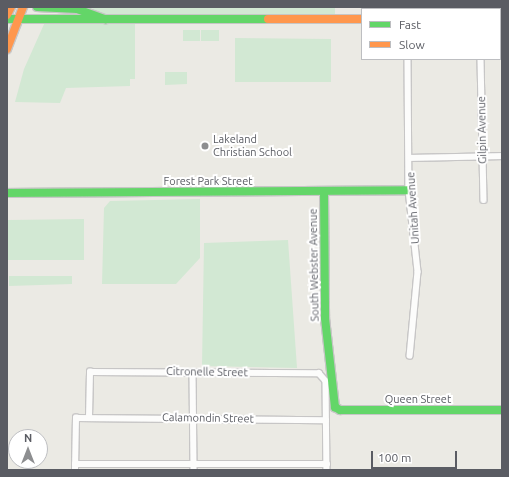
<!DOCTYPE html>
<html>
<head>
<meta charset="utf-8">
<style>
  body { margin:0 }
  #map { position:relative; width:509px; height:477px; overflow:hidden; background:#ebeae4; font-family:Ubuntu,sans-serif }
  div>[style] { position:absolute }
  .green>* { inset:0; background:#d2e8d3 }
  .roads { filter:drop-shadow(1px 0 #c7c6c6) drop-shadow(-1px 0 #c7c6c6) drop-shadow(0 1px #c7c6c6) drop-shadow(0 -1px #c7c6c6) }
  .street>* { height:5.5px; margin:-2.75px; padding:0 2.75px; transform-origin:2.75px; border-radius:2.75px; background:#fcfcfb }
  .fast>* { height:8px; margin:-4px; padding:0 4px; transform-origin:4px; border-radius:4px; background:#63d668 }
  .slow>* { height:8px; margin:-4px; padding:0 4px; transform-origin:4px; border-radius:4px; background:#ff974d }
  .dots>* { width:11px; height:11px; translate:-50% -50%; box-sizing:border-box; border:2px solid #fff; border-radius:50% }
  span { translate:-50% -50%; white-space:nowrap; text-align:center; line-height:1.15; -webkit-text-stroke:4px #fff; paint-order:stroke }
  .street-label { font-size:11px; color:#5a5c63 }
  .poi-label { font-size:11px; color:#5a5c63 }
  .left { translate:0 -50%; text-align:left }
  .frame { position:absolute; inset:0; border:8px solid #5a5c63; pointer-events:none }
  .legend { position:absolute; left:361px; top:8px; width:140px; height:52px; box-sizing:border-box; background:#fff; border:1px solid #bdbec1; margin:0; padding:5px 7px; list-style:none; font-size:12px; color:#5a5c63 }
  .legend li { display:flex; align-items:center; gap:8px; height:20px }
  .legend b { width:20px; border:1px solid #bdbec1 }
  .north { position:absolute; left:8px; top:429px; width:40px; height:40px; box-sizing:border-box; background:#fff; border:1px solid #bdbec1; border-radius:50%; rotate:0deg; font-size:11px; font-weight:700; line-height:16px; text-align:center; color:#5a5c63 }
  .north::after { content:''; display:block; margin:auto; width:14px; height:18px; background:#8d8e90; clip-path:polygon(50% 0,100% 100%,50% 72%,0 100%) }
  .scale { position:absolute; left:371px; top:451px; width:86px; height:18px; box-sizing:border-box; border:2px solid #5a5c63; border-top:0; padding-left:5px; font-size:12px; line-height:14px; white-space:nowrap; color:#5a5c63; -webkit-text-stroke:3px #fff; paint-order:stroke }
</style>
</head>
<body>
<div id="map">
  <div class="green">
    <i style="clip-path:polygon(81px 7px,335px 7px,335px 16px,105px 16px)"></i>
    <i style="clip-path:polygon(45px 22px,135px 23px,135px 79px,130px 79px,130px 86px,66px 88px,60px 103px,15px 102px,24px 69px)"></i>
    <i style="clip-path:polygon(183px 30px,200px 30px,200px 41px,183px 41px)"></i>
    <i style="clip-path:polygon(201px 30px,219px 30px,219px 41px,201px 41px)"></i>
    <i style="clip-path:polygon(235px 38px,331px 39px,331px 82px,235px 82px)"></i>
    <i style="clip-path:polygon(165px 72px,187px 72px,187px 84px,165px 85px)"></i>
    <i style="clip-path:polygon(200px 199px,200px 258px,176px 284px,102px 284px,104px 208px,110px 201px)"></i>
    <i style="clip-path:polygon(84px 219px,84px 260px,8px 260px,8px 220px)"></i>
    <i style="clip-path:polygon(288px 240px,297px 368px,202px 366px,204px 243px)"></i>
    <i style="clip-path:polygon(9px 276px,72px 276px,72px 284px,9px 286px)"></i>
  </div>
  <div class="roads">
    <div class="street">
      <i style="left:390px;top:9px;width:2px;rotate:-90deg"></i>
      <i style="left:408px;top:59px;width:131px;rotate:89.6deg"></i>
      <i style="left:409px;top:190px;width:82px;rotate:83.7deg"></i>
      <i style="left:418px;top:272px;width:84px;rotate:95.4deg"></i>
      <i style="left:481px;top:59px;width:141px;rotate:88.8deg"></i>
      <i style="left:410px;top:158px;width:92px;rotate:-1.2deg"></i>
      <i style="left:193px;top:372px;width:98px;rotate:89.4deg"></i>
      <i style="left:89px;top:417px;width:45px;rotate:-88.7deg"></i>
      <i style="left:90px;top:372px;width:229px;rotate:0.3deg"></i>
      <i style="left:319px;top:373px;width:11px;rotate:49deg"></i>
      <i style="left:326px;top:381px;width:89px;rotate:89.4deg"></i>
      <i style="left:75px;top:464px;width:252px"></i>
      <i style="left:75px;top:470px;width:52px;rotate:-88.9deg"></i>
      <i style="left:76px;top:418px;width:250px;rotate:0.5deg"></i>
    </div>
    <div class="fast">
      <i style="left:37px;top:7px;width:40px;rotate:2.9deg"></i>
      <i style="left:77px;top:9px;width:30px;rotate:20deg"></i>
      <i style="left:7px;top:19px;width:261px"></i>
      <i style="left:324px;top:192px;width:126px;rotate:89.5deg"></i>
      <i style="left:325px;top:318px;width:90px;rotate:83.6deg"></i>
      <i style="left:335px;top:407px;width:6px;rotate:31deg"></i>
      <i style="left:340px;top:410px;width:162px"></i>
      <i style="left:7px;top:193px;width:402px;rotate:-0.4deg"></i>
    </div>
    <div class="slow">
      <i style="left:7px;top:15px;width:9px;rotate:-63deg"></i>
      <i style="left:268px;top:19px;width:94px"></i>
      <i style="left:500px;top:19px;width:2px"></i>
      <i style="left:7px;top:49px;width:45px;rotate:-69.1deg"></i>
    </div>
  </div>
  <div class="dots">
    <i style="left:205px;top:146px;background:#8d8e90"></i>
  </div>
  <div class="street-label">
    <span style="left:482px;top:130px;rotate:-91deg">Gilpin Avenue</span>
    <span style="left:208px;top:181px">Forest Park Street</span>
    <span style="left:413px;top:208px;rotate:-94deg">Unitah Avenue</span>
    <span style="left:314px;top:265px;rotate:-91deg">South Webster Avenue</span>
    <span style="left:207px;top:372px;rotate:1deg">Citronelle Street</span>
    <span style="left:418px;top:399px">Queen Street</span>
    <span style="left:208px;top:418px;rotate:1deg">Calamondin Street</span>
  </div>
  <div class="poi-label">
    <span class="left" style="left:213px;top:146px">Lakeland<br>Christian School</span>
  </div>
  <div class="frame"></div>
  <ul class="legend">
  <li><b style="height:5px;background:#63d668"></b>Fast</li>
  <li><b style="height:5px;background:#ff974d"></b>Slow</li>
  </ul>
  <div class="north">N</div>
  <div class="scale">100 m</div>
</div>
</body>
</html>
